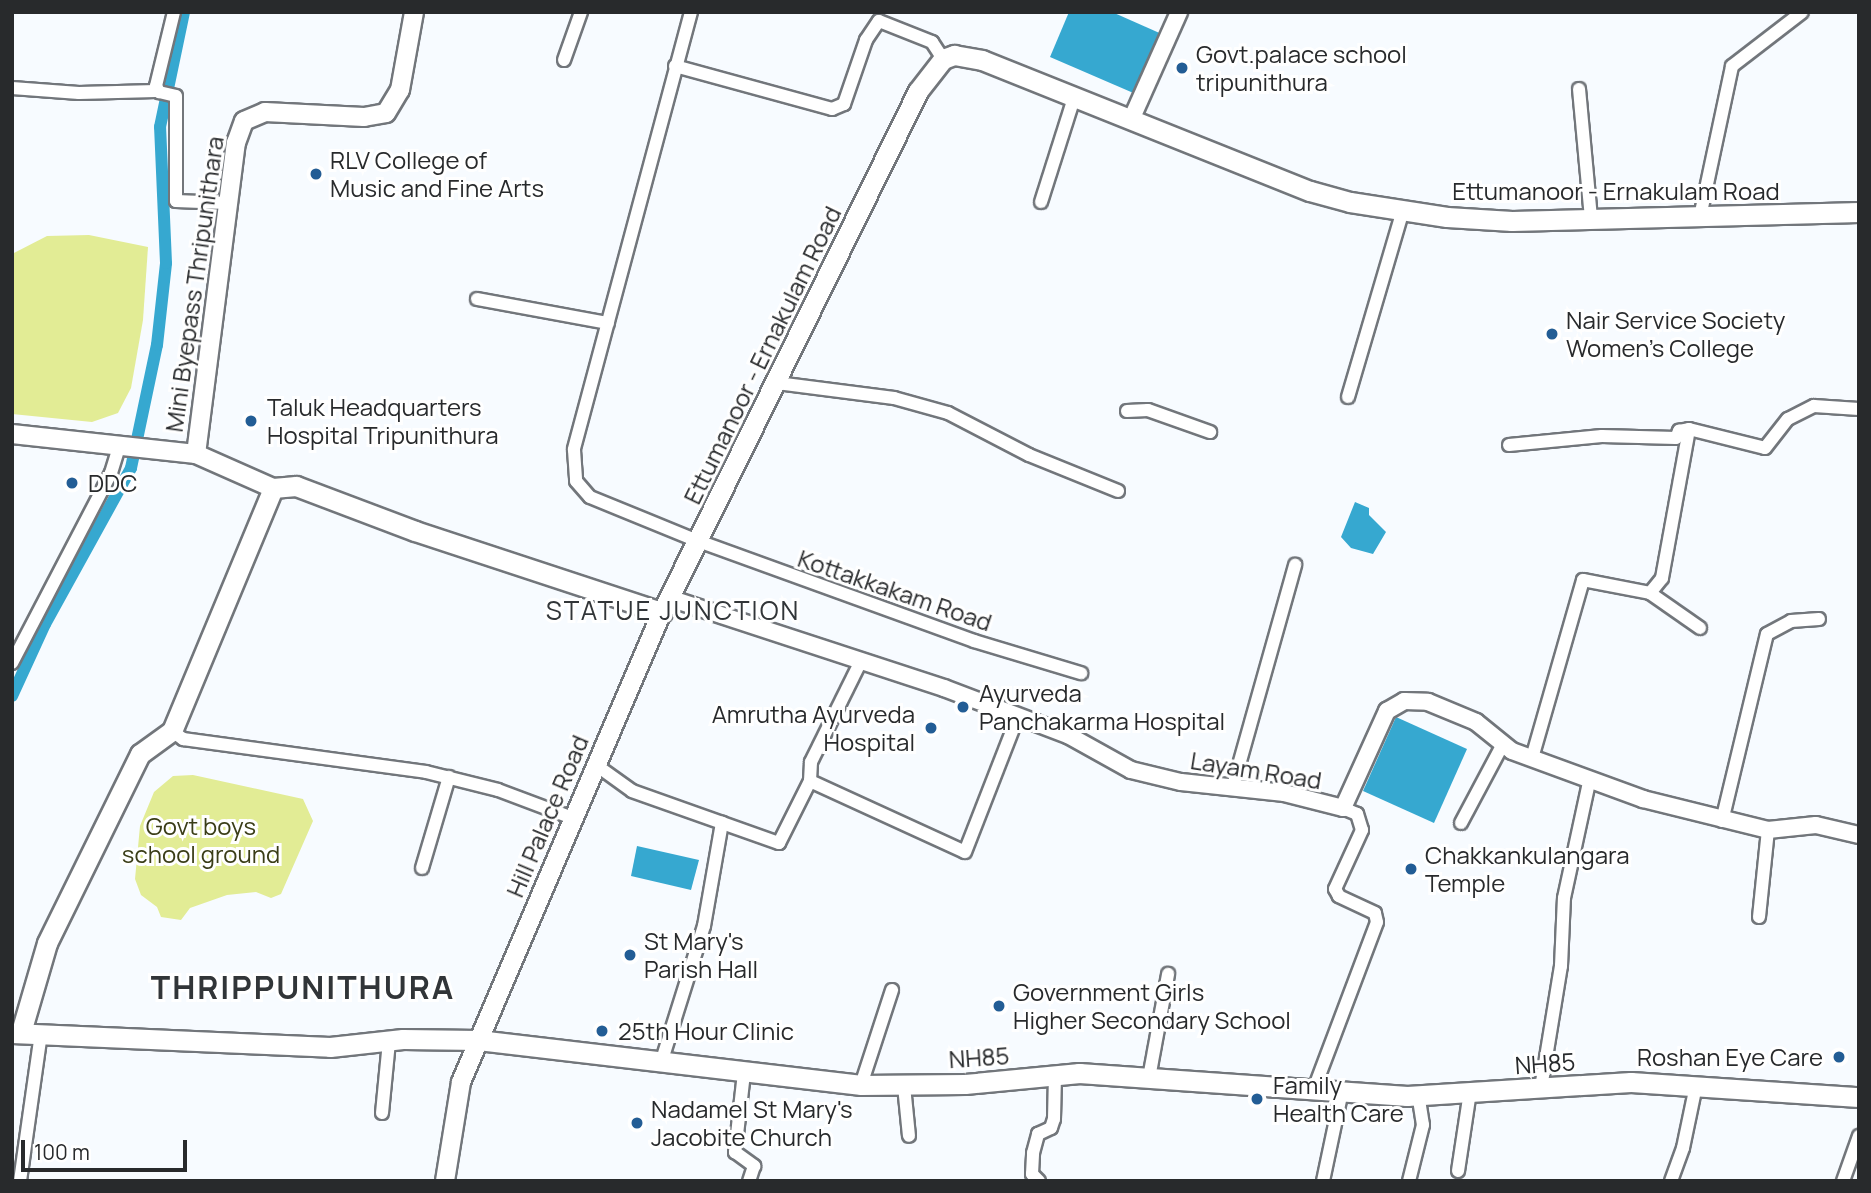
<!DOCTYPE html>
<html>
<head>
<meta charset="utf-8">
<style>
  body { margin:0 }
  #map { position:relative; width:1871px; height:1193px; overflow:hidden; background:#f7fbff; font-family:Manrope,sans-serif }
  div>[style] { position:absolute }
  .green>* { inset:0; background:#e2ec95 }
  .water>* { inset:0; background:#36a8d0 }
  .canal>* { height:12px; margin:-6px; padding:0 6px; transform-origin:6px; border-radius:6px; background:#36a8d0 }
  .roads { filter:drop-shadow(2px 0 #72767b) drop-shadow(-2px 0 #72767b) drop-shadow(0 2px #72767b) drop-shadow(0 -2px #72767b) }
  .minor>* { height:12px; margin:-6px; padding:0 6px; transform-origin:6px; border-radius:6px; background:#fff }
  .tertiary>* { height:16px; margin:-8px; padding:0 8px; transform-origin:8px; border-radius:8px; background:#fff }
  .secondary>* { height:18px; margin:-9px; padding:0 9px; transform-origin:9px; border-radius:9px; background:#fff }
  .primary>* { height:19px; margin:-9.5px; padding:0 9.5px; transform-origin:9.5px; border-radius:9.5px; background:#fff }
  .dots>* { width:19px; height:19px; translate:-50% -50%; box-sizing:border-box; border:4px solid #fff; border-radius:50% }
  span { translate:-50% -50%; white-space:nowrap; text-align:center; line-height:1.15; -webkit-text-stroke:6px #fff; paint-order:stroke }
  .poi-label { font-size:24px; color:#282a2c }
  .left { translate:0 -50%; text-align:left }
  .right { translate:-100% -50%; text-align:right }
  .street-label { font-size:24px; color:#282a2c }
  .park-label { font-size:24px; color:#3a3d17 }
  .neighbourhood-label { font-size:26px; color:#313538; letter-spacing:2px }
  .district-label { font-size:32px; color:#313538; font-weight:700; letter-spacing:2px }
  .frame { position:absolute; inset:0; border:14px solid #282a2c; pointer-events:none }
  .scale { position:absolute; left:21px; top:1140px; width:166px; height:32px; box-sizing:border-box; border:4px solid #282a2c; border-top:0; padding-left:9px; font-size:21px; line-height:24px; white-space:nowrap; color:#282a2c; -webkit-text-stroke:5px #fff; paint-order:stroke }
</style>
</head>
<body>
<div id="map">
  <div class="green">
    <i style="clip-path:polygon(89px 235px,148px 247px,143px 320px,131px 388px,118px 413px,92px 422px,12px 414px,12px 254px,47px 236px)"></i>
    <i style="clip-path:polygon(193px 775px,303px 799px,313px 821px,281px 894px,271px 898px,256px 892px,227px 895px,190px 908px,181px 920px,161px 917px,157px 907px,141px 895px,135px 879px,140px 826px,154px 792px,173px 776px)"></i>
  </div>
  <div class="water">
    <i style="clip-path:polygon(1069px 12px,1112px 12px,1164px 35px,1138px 95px,1050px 57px)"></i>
    <i style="clip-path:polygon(1355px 502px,1369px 508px,1369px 515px,1386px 532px,1373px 554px,1351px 548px,1341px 537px)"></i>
    <i style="clip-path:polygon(1396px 717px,1467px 749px,1434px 823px,1363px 791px)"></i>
    <i style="clip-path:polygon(637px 846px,699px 860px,691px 890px,631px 876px)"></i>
  </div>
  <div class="canal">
    <i style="left:12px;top:696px;width:79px;rotate:-65.4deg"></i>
    <i style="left:45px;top:624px;width:178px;rotate:-61.1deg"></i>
    <i style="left:131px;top:468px;width:126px;rotate:-78.1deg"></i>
    <i style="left:157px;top:345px;width:82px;rotate:-83.7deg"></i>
    <i style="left:166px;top:263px;width:136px;rotate:-92.5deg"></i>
    <i style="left:160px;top:127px;width:117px;rotate:-78.2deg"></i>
  </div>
  <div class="roads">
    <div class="minor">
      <i style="left:174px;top:12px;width:76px;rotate:103.7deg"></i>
      <i style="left:156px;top:86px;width:7px;rotate:63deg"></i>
      <i style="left:159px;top:92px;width:17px;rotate:13deg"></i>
      <i style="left:176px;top:96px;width:105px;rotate:90deg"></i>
      <i style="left:176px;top:201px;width:51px;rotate:2.2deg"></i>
      <i style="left:691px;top:12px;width:453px;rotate:105deg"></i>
      <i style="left:574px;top:450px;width:31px;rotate:86deg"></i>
      <i style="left:576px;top:481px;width:21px;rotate:49deg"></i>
      <i style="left:590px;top:497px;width:117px;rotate:22.2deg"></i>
      <i style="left:698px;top:541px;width:294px;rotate:19.9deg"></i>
      <i style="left:974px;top:641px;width:112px;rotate:16.7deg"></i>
      <i style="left:564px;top:60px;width:51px;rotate:-70.5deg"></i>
      <i style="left:675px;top:66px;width:163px;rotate:15.3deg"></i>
      <i style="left:832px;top:109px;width:13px;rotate:-23deg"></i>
      <i style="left:844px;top:104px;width:68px;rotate:-71deg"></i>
      <i style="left:866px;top:40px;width:23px;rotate:-56deg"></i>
      <i style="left:879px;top:21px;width:57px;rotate:21.6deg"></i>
      <i style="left:932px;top:42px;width:20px;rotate:57deg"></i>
      <i style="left:12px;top:88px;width:67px;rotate:4.3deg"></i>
      <i style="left:79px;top:93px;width:77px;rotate:-1.5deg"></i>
      <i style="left:1579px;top:89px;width:131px;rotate:84.7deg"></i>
      <i style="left:1041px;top:202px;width:109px;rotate:-72.4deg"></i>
      <i style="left:1700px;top:217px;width:154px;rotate:-78deg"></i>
      <i style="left:1732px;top:66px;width:88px;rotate:-37.6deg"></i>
      <i style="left:477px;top:299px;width:133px;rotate:10.4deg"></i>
      <i style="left:777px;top:383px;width:118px;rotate:7.3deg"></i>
      <i style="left:894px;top:398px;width:56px;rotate:15.5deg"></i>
      <i style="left:948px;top:413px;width:91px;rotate:27.4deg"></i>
      <i style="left:1029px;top:455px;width:96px;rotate:22deg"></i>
      <i style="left:1348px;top:397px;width:195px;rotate:-73.6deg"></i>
      <i style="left:1127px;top:411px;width:21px;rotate:-3deg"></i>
      <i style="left:1148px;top:410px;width:66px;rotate:19.5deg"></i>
      <i style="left:1509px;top:445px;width:93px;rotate:-5.5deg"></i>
      <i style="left:1602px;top:436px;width:74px;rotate:1.5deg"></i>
      <i style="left:1676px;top:438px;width:8px;rotate:-67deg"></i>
      <i style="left:1679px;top:431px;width:10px;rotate:-11deg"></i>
      <i style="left:1689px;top:429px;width:78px;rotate:14deg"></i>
      <i style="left:1765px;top:448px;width:37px;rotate:-52deg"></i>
      <i style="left:1788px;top:419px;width:29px;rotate:-27deg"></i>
      <i style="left:1814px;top:406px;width:45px;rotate:3.8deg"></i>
      <i style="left:1650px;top:593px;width:61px;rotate:35deg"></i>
      <i style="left:12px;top:663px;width:214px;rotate:-62.5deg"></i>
      <i style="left:111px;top:473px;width:27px;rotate:-73deg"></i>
      <i style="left:172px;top:731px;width:14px;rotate:36deg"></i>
      <i style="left:183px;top:739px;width:245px;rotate:7.7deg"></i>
      <i style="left:426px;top:772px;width:74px;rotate:14deg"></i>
      <i style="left:498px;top:790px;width:80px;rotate:20.5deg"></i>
      <i style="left:1532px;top:758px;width:185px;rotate:-74deg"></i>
      <i style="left:1583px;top:580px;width:68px;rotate:11deg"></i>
      <i style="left:1650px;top:593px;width:19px;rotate:-51deg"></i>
      <i style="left:1662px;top:578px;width:151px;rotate:-79.7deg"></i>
      <i style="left:596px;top:765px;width:44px;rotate:35.8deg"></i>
      <i style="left:632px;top:791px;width:156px;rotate:19.5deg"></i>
      <i style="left:779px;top:843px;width:69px;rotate:-63.4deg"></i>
      <i style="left:810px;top:781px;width:170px;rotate:24.6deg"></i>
      <i style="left:965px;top:852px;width:146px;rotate:-68.7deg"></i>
      <i style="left:810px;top:781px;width:19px;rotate:-87deg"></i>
      <i style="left:811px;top:762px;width:113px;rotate:-63.7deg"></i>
      <i style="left:1233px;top:786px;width:230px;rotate:-74.3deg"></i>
      <i style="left:1722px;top:821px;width:192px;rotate:-76.5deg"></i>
      <i style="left:1767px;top:634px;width:27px;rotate:-28deg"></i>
      <i style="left:1791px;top:621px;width:28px;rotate:-4deg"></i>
      <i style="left:1461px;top:823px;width:89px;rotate:-62deg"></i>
      <i style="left:422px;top:868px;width:95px;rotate:-73.5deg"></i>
      <i style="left:1759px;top:917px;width:87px;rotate:-84.1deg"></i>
      <i style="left:661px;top:1063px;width:144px;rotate:-72.6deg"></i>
      <i style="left:704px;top:926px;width:105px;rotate:-80.1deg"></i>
      <i style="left:744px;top:1073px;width:80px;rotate:96.5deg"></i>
      <i style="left:735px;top:1152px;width:24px;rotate:36deg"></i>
      <i style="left:754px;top:1166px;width:16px;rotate:108deg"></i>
      <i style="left:1149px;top:1078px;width:106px;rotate:-79.6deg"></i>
      <i style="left:861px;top:1085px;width:100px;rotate:-71.9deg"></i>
      <i style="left:904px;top:1086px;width:50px;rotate:84.3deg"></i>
      <i style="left:1541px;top:1088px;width:124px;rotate:-80.7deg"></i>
      <i style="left:1561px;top:966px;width:68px;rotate:-87.5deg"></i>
      <i style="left:1564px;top:898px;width:119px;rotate:-77.8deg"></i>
      <i style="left:1314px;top:1089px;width:178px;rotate:-69.3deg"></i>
      <i style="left:1377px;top:922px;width:9px;rotate:-103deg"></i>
      <i style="left:1375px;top:913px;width:40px;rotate:-155deg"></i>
      <i style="left:1339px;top:896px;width:8px;rotate:-120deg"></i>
      <i style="left:1335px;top:889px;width:65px;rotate:-65.4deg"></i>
      <i style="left:1362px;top:830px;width:17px;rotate:-107deg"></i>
      <i style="left:1357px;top:814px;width:15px;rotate:-157deg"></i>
      <i style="left:382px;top:1113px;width:72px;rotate:-84.4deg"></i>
      <i style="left:1458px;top:1171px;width:80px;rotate:-81.4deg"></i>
      <i style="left:20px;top:1181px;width:148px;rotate:-81.9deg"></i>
      <i style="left:1039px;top:1181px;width:10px;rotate:-135deg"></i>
      <i style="left:1032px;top:1174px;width:21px;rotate:-87deg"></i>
      <i style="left:1033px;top:1153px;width:20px;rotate:-75deg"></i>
      <i style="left:1038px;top:1134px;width:14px;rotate:-25deg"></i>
      <i style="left:1051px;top:1128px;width:9px;rotate:-72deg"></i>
      <i style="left:1054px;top:1119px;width:43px;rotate:-88.7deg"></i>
      <i style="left:1323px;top:1181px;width:92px;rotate:-78.1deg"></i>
      <i style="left:1409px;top:1181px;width:58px;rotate:-76deg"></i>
      <i style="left:1423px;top:1125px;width:30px;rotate:-99deg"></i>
      <i style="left:1671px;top:1181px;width:35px;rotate:-70deg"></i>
      <i style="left:1683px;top:1148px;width:63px;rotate:-78.2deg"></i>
      <i style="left:1843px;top:1181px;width:48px;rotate:-70.4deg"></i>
    </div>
    <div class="tertiary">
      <i style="left:1131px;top:120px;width:118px;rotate:-66deg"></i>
      <i style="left:669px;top:598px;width:289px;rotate:18.1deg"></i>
      <i style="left:944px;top:688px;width:133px;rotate:20.8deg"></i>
      <i style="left:1068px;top:735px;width:72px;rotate:29.1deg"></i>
      <i style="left:1131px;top:770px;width:51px;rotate:13.5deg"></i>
      <i style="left:1181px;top:782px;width:104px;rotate:6.1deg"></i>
      <i style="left:1284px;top:793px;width:61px;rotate:14.3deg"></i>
      <i style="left:1343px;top:808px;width:107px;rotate:-65.6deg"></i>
      <i style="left:1387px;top:711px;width:20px;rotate:-30deg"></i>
      <i style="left:1404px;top:701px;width:24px;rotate:2deg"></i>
      <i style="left:1428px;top:702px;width:52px;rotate:22.6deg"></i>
      <i style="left:1476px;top:722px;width:46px;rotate:38.9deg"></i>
      <i style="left:1512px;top:751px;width:140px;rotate:20.1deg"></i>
      <i style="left:1643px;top:799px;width:129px;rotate:13.9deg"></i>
      <i style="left:1768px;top:830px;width:48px;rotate:-5.9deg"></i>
      <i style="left:1816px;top:825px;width:44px;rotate:13.1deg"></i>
    </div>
    <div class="secondary">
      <i style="left:12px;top:434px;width:185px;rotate:6.2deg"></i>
      <i style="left:196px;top:454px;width:84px;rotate:23.8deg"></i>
      <i style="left:196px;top:454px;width:314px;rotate:-82.7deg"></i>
      <i style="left:236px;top:143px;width:23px;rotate:-70deg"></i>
      <i style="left:244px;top:121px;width:23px;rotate:-23deg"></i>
      <i style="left:265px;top:112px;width:99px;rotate:2.9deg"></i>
      <i style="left:364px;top:117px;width:22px;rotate:-10deg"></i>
      <i style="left:386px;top:113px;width:27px;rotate:-59deg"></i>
      <i style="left:400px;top:90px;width:79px;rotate:-79.8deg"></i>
      <i style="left:445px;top:1181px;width:100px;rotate:-80.8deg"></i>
      <i style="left:461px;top:1082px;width:511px;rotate:-66.85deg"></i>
    </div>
    <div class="primary">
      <i style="left:21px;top:1032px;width:93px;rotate:-73.7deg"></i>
      <i style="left:47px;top:943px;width:211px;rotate:-63.8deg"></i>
      <i style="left:140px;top:754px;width:39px;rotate:-36deg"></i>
      <i style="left:172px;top:731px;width:263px;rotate:-67.4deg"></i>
      <i style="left:273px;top:488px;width:23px;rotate:-5deg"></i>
      <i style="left:296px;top:486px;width:127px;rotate:20.7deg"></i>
      <i style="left:415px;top:531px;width:260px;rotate:18.2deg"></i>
      <i style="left:662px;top:612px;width:580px;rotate:-63.83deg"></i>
      <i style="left:918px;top:91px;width:41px;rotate:-52deg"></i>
      <i style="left:943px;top:59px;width:12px;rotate:-20deg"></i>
      <i style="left:954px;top:55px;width:28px;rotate:10deg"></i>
      <i style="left:982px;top:60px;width:353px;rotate:21.8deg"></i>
      <i style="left:1310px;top:191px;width:41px;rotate:15.4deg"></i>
      <i style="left:1350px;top:202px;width:98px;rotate:8.8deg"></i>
      <i style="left:1447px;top:217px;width:65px;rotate:3.5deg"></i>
      <i style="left:1512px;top:221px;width:347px;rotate:-1.5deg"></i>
      <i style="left:12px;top:1033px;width:318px;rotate:2.5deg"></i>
      <i style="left:330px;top:1047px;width:73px;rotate:-6.3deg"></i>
      <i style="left:403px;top:1039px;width:75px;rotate:0.8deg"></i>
      <i style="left:478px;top:1040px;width:386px;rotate:6.7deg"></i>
      <i style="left:861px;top:1085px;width:104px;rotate:-0.6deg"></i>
      <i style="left:965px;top:1084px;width:115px;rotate:-5.5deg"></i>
      <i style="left:1079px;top:1073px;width:329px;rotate:4deg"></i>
      <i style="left:1407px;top:1096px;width:224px;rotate:-3.6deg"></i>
      <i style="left:1631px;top:1082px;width:228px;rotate:3.8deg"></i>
    </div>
  </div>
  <div class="dots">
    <i style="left:1182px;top:68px;background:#235d95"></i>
    <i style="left:316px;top:174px;background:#235d95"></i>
    <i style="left:1552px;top:334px;background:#235d95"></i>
    <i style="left:251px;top:421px;background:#235d95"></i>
    <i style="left:72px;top:483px;background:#235d95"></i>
    <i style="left:963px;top:707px;background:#235d95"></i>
    <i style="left:931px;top:728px;background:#235d95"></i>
    <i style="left:1411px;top:869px;background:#235d95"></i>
    <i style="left:630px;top:955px;background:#235d95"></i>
    <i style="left:999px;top:1006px;background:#235d95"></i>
    <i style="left:602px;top:1031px;background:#235d95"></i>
    <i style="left:1839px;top:1057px;background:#235d95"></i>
    <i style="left:1257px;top:1099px;background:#235d95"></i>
    <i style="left:637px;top:1123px;background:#235d95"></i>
  </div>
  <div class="poi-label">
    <span class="left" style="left:1196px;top:68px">Govt.palace school<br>tripunithura</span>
    <span class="left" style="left:330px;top:174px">RLV College of<br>Music and Fine Arts</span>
    <span class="left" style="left:1566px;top:334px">Nair Service Society<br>Women's College</span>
    <span class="left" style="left:267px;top:421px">Taluk Headquarters<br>Hospital Tripunithura</span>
    <span class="left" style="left:88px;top:483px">DDC</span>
    <span class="left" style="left:979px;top:707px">Ayurveda<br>Panchakarma Hospital</span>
    <span class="right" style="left:915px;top:728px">Amrutha Ayurveda<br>Hospital</span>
    <span class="left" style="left:1425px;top:869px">Chakkankulangara<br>Temple</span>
    <span class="left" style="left:644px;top:955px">St Mary's<br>Parish Hall</span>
    <span class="left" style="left:1013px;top:1006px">Government Girls<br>Higher Secondary School</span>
    <span class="left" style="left:618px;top:1031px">25th Hour Clinic</span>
    <span class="right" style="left:1823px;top:1057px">Roshan Eye Care</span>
    <span class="left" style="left:1273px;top:1099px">Family<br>Health Care</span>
    <span class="left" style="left:651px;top:1123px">Nadamel St Mary's<br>Jacobite Church</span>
  </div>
  <div class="street-label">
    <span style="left:1616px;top:191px">Ettumanoor - Ernakulam Road</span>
    <span style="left:194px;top:284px;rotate:-82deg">Mini Byepass Thripunithara</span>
    <span style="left:762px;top:355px;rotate:-64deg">Ettumanoor - Ernakulam Road</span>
    <span style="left:895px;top:590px;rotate:19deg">Kottakkakam Road</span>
    <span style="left:1256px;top:770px;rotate:9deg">Layam Road</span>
    <span style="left:547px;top:816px;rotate:-67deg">Hill Palace Road</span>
    <span style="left:979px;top:1057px;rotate:-4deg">NH85</span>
    <span style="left:1545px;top:1063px;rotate:-4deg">NH85</span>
  </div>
  <div class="park-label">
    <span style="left:201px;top:840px">Govt boys<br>school ground</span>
  </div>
  <div class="neighbourhood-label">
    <span style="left:673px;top:611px">STATUE JUNCTION</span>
  </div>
  <div class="district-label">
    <span style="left:303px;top:987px">THRIPPUNITHURA</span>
  </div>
  <div class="frame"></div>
  <div class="scale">100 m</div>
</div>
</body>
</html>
